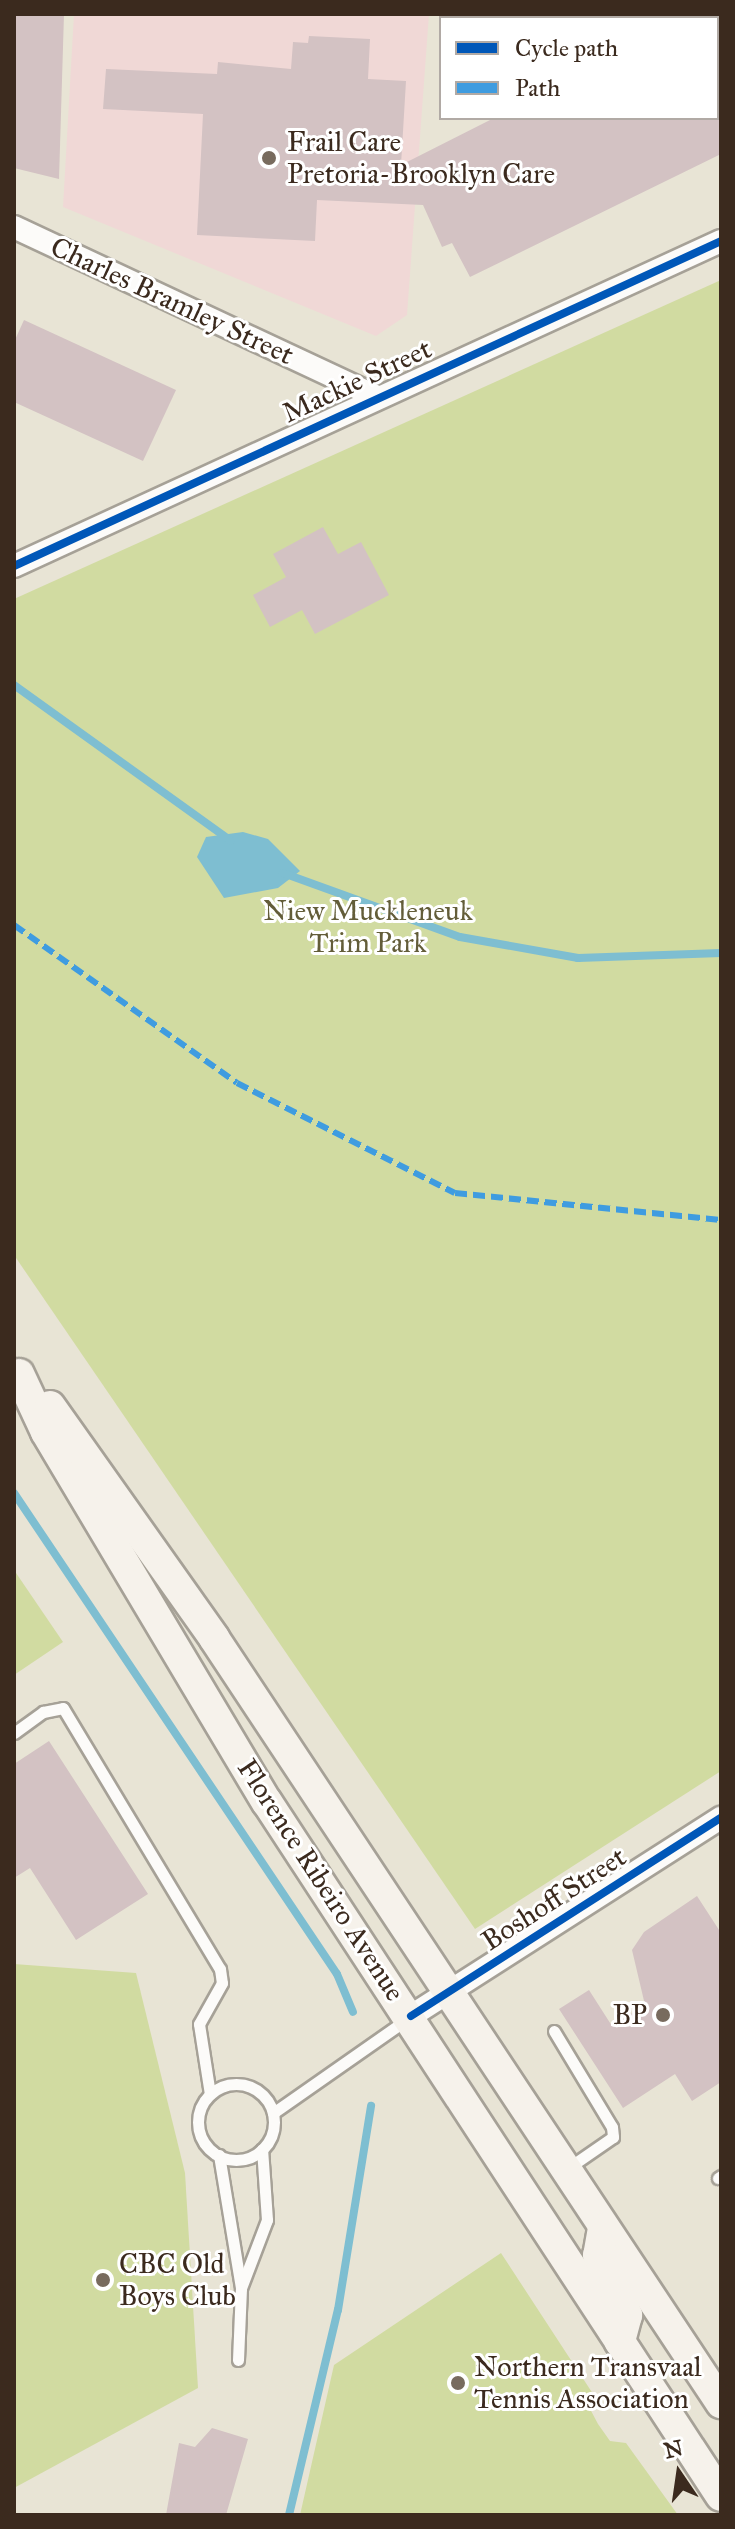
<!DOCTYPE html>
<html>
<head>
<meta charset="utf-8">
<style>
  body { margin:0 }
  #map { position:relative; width:735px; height:2529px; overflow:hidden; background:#e8e4d5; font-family:"IM FELL Great Primer",serif }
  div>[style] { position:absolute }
  .built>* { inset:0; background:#f0d8d6 }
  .green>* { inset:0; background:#d1dba1 }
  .water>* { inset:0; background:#7ebed1 }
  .stream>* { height:8px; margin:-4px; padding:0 4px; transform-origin:4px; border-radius:4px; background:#7ebed1 }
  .building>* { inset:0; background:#d3c2c3 }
  .roads { filter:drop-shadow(2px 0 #a6a197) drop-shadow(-2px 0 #a6a197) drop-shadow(0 2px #a6a197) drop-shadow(0 -2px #a6a197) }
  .service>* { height:11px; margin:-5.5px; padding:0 5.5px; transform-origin:5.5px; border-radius:5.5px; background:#fcfbf9 }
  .service>.ring { margin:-5.5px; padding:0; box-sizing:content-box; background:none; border:11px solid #fcfbf9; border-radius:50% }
  .minor>* { height:22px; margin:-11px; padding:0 11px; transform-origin:11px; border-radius:11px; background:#fcfbf9 }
  .secondary>* { height:30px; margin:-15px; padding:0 15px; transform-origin:15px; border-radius:15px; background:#f6f2eb }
  .quiet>* { height:6px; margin-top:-3px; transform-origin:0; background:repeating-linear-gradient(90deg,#3f9ce0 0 12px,transparent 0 18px) }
  .cycleway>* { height:8px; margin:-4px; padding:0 4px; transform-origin:4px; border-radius:4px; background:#0057b8 }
  .dots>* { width:22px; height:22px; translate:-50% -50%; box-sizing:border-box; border:4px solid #fff; border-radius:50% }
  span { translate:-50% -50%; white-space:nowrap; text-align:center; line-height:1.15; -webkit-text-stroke:6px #fff; paint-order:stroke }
  .poi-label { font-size:28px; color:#3b2a1e }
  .left { translate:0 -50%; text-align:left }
  .right { translate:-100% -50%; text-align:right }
  .street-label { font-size:28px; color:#3b2a1e }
  .park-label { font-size:28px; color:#635d39 }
  .frame { position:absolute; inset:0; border:16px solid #3b2a1e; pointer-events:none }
  .legend { position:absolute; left:439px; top:16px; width:280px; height:104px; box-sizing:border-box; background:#fff; border:2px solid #b1aaa5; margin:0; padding:10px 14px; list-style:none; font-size:24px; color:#3b2a1e }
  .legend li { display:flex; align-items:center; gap:16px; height:40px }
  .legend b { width:40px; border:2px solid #b1aaa5 }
  .north { position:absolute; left:639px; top:2433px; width:80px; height:80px; -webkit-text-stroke:6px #fff; paint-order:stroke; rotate:347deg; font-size:22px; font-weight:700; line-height:32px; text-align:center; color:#3b2a1e }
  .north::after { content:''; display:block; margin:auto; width:28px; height:36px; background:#3b2a1e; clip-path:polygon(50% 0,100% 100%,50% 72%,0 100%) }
</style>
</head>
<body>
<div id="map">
  <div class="built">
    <i style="clip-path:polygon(74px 14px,429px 14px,407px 315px,376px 336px,63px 207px)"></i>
  </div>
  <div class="green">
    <i style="clip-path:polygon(721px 280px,721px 1771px,475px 1929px,14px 1255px,14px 599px)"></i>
    <i style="clip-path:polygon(14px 1570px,63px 1642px,14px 1675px)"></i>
    <i style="clip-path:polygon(14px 1964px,136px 1973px,185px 2173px,198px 2388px,14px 2488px)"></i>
    <i style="clip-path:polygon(501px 2253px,597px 2400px,589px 2407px,598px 2424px,610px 2441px,626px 2443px,678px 2515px,300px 2515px,334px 2365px)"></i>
  </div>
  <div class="water">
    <i style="clip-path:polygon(243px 832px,268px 839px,300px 871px,278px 888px,224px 898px,197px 857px,206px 837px)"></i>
  </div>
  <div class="stream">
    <i style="left:14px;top:685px;width:267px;rotate:35.7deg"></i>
    <i style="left:283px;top:873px;width:188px;rotate:19.9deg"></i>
    <i style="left:460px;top:937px;width:120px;rotate:10.1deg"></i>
    <i style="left:578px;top:958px;width:143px;rotate:-2deg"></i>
    <i style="left:14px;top:1493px;width:579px;rotate:56.12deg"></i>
    <i style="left:337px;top:1974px;width:41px;rotate:67.2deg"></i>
    <i style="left:289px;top:2515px;width:211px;rotate:-76.6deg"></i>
    <i style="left:338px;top:2310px;width:207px;rotate:-80.8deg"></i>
  </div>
  <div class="building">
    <i style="clip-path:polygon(14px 14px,64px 14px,59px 179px,14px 168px)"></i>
    <i style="clip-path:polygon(309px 36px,370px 39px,368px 79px,406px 81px,401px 165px,494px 118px,721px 118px,721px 154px,470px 277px,452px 243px,442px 247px,423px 205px,317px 200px,315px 241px,197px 235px,203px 114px,103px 109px,106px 69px,217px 74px,218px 62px,291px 69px,293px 42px,308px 43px)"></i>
    <i style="clip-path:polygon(24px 320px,176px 390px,143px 461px,14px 402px,14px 342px)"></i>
    <i style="clip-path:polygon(323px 527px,338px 554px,361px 542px,389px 595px,315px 634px,302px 610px,270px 627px,253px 595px,286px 577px,273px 554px)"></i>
    <i style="clip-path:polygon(49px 1741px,148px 1894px,76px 1940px,30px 1868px,14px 1878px,14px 1764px)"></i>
    <i style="clip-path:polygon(697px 1896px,721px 1933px,721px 2082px,692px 2101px,675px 2074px,623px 2108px,559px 2009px,589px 1990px,612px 2026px,645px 2005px,632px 1950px,644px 1932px)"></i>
    <i style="clip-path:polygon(212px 2428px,248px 2439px,226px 2515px,166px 2515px,179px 2443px,195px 2447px)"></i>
  </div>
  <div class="roads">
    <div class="service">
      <i style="left:14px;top:1733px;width:36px;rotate:-36deg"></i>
      <i style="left:43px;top:1712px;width:20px;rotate:-11deg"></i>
      <i style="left:63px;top:1708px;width:305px;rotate:59deg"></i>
      <i style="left:220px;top:1969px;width:14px;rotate:82deg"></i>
      <i style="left:222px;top:1983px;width:47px;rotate:119.3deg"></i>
      <i style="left:199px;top:2024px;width:71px;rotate:81.1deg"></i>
      <i style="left:554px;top:2031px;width:112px;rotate:58.9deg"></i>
      <i style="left:612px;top:2127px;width:10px;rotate:84deg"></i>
      <i style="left:613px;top:2137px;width:55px;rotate:145.4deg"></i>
      <i class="ring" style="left:198px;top:2084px;width:65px;height:65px"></i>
      <i style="left:273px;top:2113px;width:164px;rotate:-35deg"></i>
      <i style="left:219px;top:2155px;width:135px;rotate:80.6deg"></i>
      <i style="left:241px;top:2288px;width:72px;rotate:92.4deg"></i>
      <i style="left:718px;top:2178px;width:4px;rotate:-34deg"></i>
      <i style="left:241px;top:2288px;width:73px;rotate:-69.1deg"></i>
      <i style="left:267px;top:2220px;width:71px;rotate:-94deg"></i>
    </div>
    <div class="minor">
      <i style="left:14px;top:227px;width:398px;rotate:25.1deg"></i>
      <i style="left:14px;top:566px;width:778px;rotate:-24.69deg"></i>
      <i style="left:411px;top:2016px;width:368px;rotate:-32.6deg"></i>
    </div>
    <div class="secondary">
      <i style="left:19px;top:1374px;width:64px;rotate:65deg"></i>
      <i style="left:46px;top:1432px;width:431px;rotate:59.2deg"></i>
      <i style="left:267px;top:1802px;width:829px;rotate:56.81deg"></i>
      <i style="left:50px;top:1406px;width:284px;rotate:54.7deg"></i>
      <i style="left:214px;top:1638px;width:918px;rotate:56.47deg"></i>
      <i style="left:603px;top:2228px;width:27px;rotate:100deg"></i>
      <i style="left:598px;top:2255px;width:67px;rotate:64.2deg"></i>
      <i style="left:627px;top:2315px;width:28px;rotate:105deg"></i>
    </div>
  </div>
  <div class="quiet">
    <i style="left:14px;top:925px;width:273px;rotate:35.3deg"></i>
    <i style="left:237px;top:1083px;width:244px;rotate:26.8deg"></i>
    <i style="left:455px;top:1193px;width:267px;rotate:5.8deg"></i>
  </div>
  <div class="cycleway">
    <i style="left:14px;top:566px;width:778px;rotate:-24.69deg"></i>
    <i style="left:411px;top:2016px;width:368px;rotate:-32.6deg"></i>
  </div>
  <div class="dots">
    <i style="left:269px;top:158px;background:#786b5e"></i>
    <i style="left:663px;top:2015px;background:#786b5e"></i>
    <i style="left:103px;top:2280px;background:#786b5e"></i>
    <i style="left:458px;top:2383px;background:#786b5e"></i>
  </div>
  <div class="poi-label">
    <span class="left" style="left:287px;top:158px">Frail Care<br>Pretoria-Brooklyn Care</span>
    <span class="right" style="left:647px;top:2015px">BP</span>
    <span class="left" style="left:119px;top:2280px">CBC Old<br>Boys Club</span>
    <span class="left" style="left:474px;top:2383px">Northern Transvaal<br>Tennis Association</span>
  </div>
  <div class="street-label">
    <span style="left:172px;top:301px;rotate:25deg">Charles Bramley Street</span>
    <span style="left:357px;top:381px;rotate:-25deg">Mackie Street</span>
    <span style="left:321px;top:1880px;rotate:57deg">Florence Ribeiro Avenue</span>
    <span style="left:554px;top:1899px;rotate:-33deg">Boshoff Street</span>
  </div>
  <div class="park-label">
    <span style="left:368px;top:927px">Niew Muckleneuk<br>Trim Park</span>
  </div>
  <div class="frame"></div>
  <ul class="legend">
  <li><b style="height:10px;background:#0057b8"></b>Cycle path</li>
  <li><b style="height:10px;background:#3f9ce0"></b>Path</li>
  </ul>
  <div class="north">N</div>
</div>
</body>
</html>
